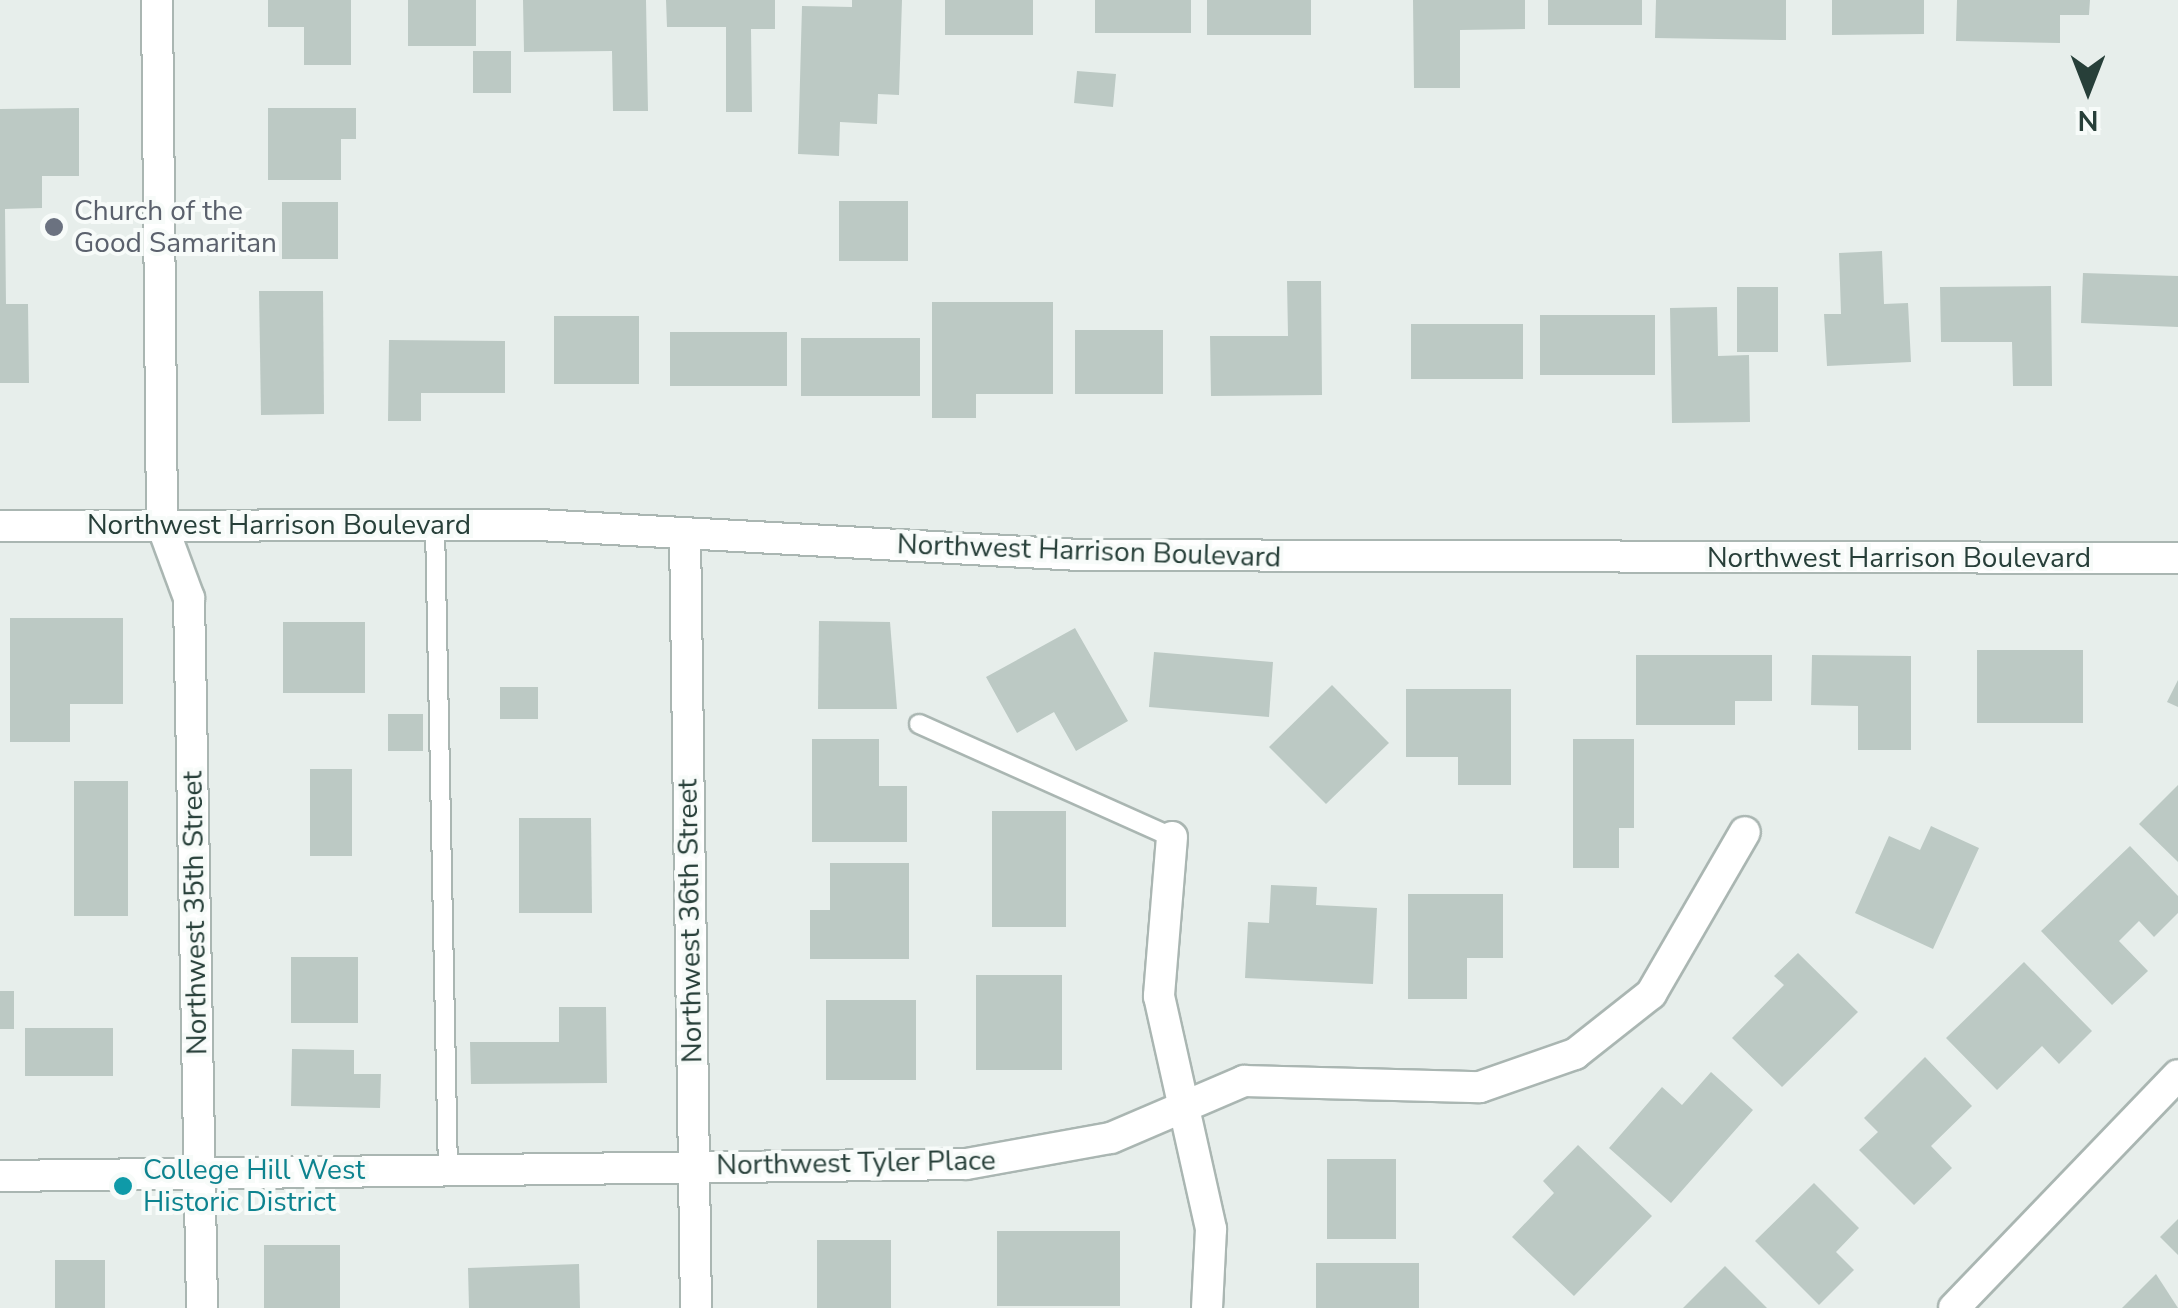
<!DOCTYPE html>
<html>
<head>
<meta charset="utf-8">
<style>
  body { margin:0 }
  #map { position:relative; width:2178px; height:1308px; overflow:hidden; background:#e7eeeb; font-family:"Nunito Sans",sans-serif }
  div>[style] { position:absolute }
  .building>* { inset:0; background:#bcc9c4 }
  .roads { filter:drop-shadow(2px 0 #aab6b2) drop-shadow(-2px 0 #aab6b2) drop-shadow(0 2px #aab6b2) drop-shadow(0 -2px #aab6b2) }
  .service>* { height:18px; margin:-9px; padding:0 9px; transform-origin:9px; border-radius:9px; background:#fff }
  .minor>* { height:30px; margin:-15px; padding:0 15px; transform-origin:15px; border-radius:15px; background:#fff }
  .tertiary>* { height:30px; margin:-15px; padding:0 15px; transform-origin:15px; border-radius:15px; background:#fff }
  .secondary>* { height:30px; margin:-15px; padding:0 15px; transform-origin:15px; border-radius:15px; background:#fff }
  .dots>* { width:28px; height:28px; translate:-50% -50%; box-sizing:border-box; border:5px solid #f7fbf9; border-radius:50% }
  span { translate:-50% -50%; white-space:nowrap; text-align:center; line-height:1.15; -webkit-text-stroke:8px #f7fbf9; paint-order:stroke }
  .worship-label { font-size:28px; color:#5b616d }
  .left { translate:0 -50%; text-align:left }
  .street-label { font-size:28px; color:#273f39 }
  .culture-label { font-size:28px; color:#0d838f }
  .north { position:absolute; left:2038px; top:40px; width:100px; height:100px; -webkit-text-stroke:8px #f7fbf9; paint-order:stroke; rotate:180deg; font-size:28px; font-weight:700; line-height:40px; text-align:center; color:#273f39 }
  .north::after { content:''; display:block; margin:auto; width:35px; height:45px; background:#273f39; clip-path:polygon(50% 0,100% 100%,50% 72%,0 100%) }
</style>
</head>
<body>
<div id="map">
  <div class="building">
    <i style="clip-path:polygon(268px 0,351px 0,351px 65px,304px 65px,304px 27px,268px 27px)"></i>
    <i style="clip-path:polygon(408px 0,476px 0,476px 46px,408px 46px)"></i>
    <i style="clip-path:polygon(523px 0,646px 0,648px 111px,613px 111px,612px 51px,524px 52px)"></i>
    <i style="clip-path:polygon(666px 0,775px 0,775px 29px,751px 29px,752px 112px,726px 112px,726px 27px,667px 27px)"></i>
    <i style="clip-path:polygon(852px 0,902px 0,899px 95px,878px 94px,877px 124px,840px 122px,839px 156px,798px 154px,802px 6px,852px 7px)"></i>
    <i style="clip-path:polygon(945px 0,1033px 0,1033px 35px,945px 35px)"></i>
    <i style="clip-path:polygon(1095px 0,1191px 0,1191px 33px,1095px 33px)"></i>
    <i style="clip-path:polygon(1207px 0,1311px 0,1311px 35px,1207px 35px)"></i>
    <i style="clip-path:polygon(1413px 0,1525px 0,1525px 29px,1460px 30px,1460px 88px,1414px 88px)"></i>
    <i style="clip-path:polygon(1548px 0,1642px 0,1642px 25px,1548px 25px)"></i>
    <i style="clip-path:polygon(1656px 0,1786px 0,1786px 40px,1655px 38px)"></i>
    <i style="clip-path:polygon(1832px 0,1924px 0,1924px 34px,1832px 35px)"></i>
    <i style="clip-path:polygon(1957px 0,2090px 0,2089px 15px,2060px 15px,2060px 43px,1956px 41px)"></i>
    <i style="clip-path:polygon(473px 51px,511px 51px,511px 93px,473px 93px)"></i>
    <i style="clip-path:polygon(1077px 71px,1116px 74px,1113px 107px,1074px 103px)"></i>
    <i style="clip-path:polygon(79px 108px,79px 176px,42px 176px,42px 208px,5px 209px,6px 304px,28px 304px,29px 383px,0 383px,0 109px)"></i>
    <i style="clip-path:polygon(268px 108px,356px 108px,356px 139px,341px 139px,341px 180px,268px 180px)"></i>
    <i style="clip-path:polygon(839px 201px,908px 201px,908px 261px,839px 261px)"></i>
    <i style="clip-path:polygon(282px 202px,338px 202px,338px 259px,282px 259px)"></i>
    <i style="clip-path:polygon(1882px 251px,1884px 304px,1908px 303px,1911px 362px,1827px 366px,1824px 314px,1841px 314px,1839px 253px)"></i>
    <i style="clip-path:polygon(2083px 273px,2178px 276px,2178px 327px,2081px 323px)"></i>
    <i style="clip-path:polygon(1287px 281px,1321px 281px,1322px 395px,1211px 396px,1210px 336px,1288px 336px)"></i>
    <i style="clip-path:polygon(2051px 286px,2052px 386px,2013px 386px,2012px 342px,1941px 342px,1940px 287px)"></i>
    <i style="clip-path:polygon(1737px 287px,1778px 287px,1778px 352px,1737px 352px)"></i>
    <i style="clip-path:polygon(259px 291px,323px 291px,324px 414px,261px 415px)"></i>
    <i style="clip-path:polygon(932px 302px,1053px 302px,1053px 394px,976px 394px,976px 418px,932px 418px)"></i>
    <i style="clip-path:polygon(1717px 307px,1718px 356px,1749px 355px,1750px 422px,1672px 423px,1670px 308px)"></i>
    <i style="clip-path:polygon(1540px 315px,1655px 315px,1655px 375px,1540px 375px)"></i>
    <i style="clip-path:polygon(554px 316px,639px 316px,639px 384px,554px 384px)"></i>
    <i style="clip-path:polygon(1411px 324px,1523px 324px,1523px 379px,1411px 379px)"></i>
    <i style="clip-path:polygon(1075px 330px,1163px 330px,1163px 394px,1075px 394px)"></i>
    <i style="clip-path:polygon(670px 332px,787px 332px,787px 386px,670px 386px)"></i>
    <i style="clip-path:polygon(801px 338px,920px 338px,920px 396px,801px 396px)"></i>
    <i style="clip-path:polygon(389px 340px,505px 341px,505px 393px,421px 393px,421px 421px,388px 421px)"></i>
    <i style="clip-path:polygon(10px 618px,123px 618px,123px 704px,70px 704px,70px 742px,10px 742px)"></i>
    <i style="clip-path:polygon(819px 621px,890px 622px,897px 709px,818px 709px)"></i>
    <i style="clip-path:polygon(283px 622px,365px 622px,365px 693px,283px 693px)"></i>
    <i style="clip-path:polygon(1075px 628px,1128px 721px,1076px 751px,1054px 712px,1017px 733px,986px 677px)"></i>
    <i style="clip-path:polygon(1977px 650px,2083px 650px,2083px 723px,1977px 723px)"></i>
    <i style="clip-path:polygon(1154px 652px,1273px 662px,1269px 717px,1149px 707px)"></i>
    <i style="clip-path:polygon(1636px 655px,1772px 655px,1772px 701px,1735px 701px,1735px 725px,1636px 725px)"></i>
    <i style="clip-path:polygon(1812px 655px,1911px 656px,1911px 750px,1858px 750px,1858px 706px,1811px 705px)"></i>
    <i style="clip-path:polygon(2178px 680px,2178px 707px,2167px 702px)"></i>
    <i style="clip-path:polygon(1332px 685px,1389px 743px,1326px 804px,1269px 747px)"></i>
    <i style="clip-path:polygon(500px 687px,538px 687px,538px 719px,500px 719px)"></i>
    <i style="clip-path:polygon(1406px 689px,1511px 689px,1511px 785px,1458px 785px,1458px 757px,1406px 757px)"></i>
    <i style="clip-path:polygon(388px 714px,423px 714px,423px 751px,388px 751px)"></i>
    <i style="clip-path:polygon(812px 739px,879px 739px,879px 786px,907px 786px,907px 842px,812px 842px)"></i>
    <i style="clip-path:polygon(1573px 739px,1634px 739px,1634px 828px,1619px 828px,1619px 868px,1573px 868px)"></i>
    <i style="clip-path:polygon(310px 769px,352px 769px,352px 856px,310px 856px)"></i>
    <i style="clip-path:polygon(74px 781px,128px 781px,128px 916px,74px 916px)"></i>
    <i style="clip-path:polygon(2178px 785px,2178px 862px,2139px 824px)"></i>
    <i style="clip-path:polygon(992px 811px,1066px 811px,1066px 927px,992px 927px)"></i>
    <i style="clip-path:polygon(519px 818px,591px 818px,592px 913px,519px 913px)"></i>
    <i style="clip-path:polygon(1931px 826px,1979px 848px,1933px 949px,1855px 913px,1889px 836px,1920px 850px)"></i>
    <i style="clip-path:polygon(2130px 846px,2178px 896px,2178px 913px,2154px 937px,2139px 921px,2119px 941px,2148px 971px,2112px 1005px,2041px 931px)"></i>
    <i style="clip-path:polygon(830px 863px,909px 863px,909px 959px,810px 959px,810px 910px,830px 910px)"></i>
    <i style="clip-path:polygon(1271px 885px,1317px 887px,1316px 905px,1377px 908px,1373px 984px,1245px 978px,1248px 922px,1269px 923px)"></i>
    <i style="clip-path:polygon(1408px 894px,1503px 894px,1503px 958px,1467px 958px,1467px 999px,1408px 999px)"></i>
    <i style="clip-path:polygon(1798px 953px,1858px 1012px,1782px 1087px,1732px 1038px,1784px 985px,1774px 976px)"></i>
    <i style="clip-path:polygon(291px 957px,358px 957px,358px 1023px,291px 1023px)"></i>
    <i style="clip-path:polygon(2024px 962px,2092px 1031px,2059px 1064px,2042px 1046px,1997px 1090px,1946px 1038px)"></i>
    <i style="clip-path:polygon(976px 975px,1062px 975px,1062px 1070px,976px 1070px)"></i>
    <i style="clip-path:polygon(0 991px,14px 991px,14px 1029px,0 1029px)"></i>
    <i style="clip-path:polygon(826px 1000px,916px 1000px,916px 1080px,826px 1080px)"></i>
    <i style="clip-path:polygon(559px 1007px,606px 1007px,607px 1083px,471px 1084px,470px 1042px,559px 1042px)"></i>
    <i style="clip-path:polygon(25px 1028px,113px 1028px,113px 1076px,25px 1076px)"></i>
    <i style="clip-path:polygon(292px 1049px,354px 1050px,354px 1074px,381px 1074px,380px 1108px,291px 1106px)"></i>
    <i style="clip-path:polygon(1925px 1057px,1972px 1106px,1931px 1146px,1952px 1168px,1914px 1205px,1859px 1150px,1878px 1132px,1864px 1118px)"></i>
    <i style="clip-path:polygon(1711px 1072px,1753px 1110px,1671px 1203px,1609px 1148px,1662px 1087px,1682px 1105px)"></i>
    <i style="clip-path:polygon(1578px 1145px,1652px 1216px,1574px 1296px,1512px 1237px,1554px 1193px,1543px 1181px)"></i>
    <i style="clip-path:polygon(1327px 1159px,1396px 1159px,1396px 1239px,1327px 1239px)"></i>
    <i style="clip-path:polygon(1814px 1183px,1859px 1228px,1836px 1252px,1854px 1270px,1819px 1305px,1755px 1241px)"></i>
    <i style="clip-path:polygon(2178px 1219px,2178px 1255px,2160px 1237px)"></i>
    <i style="clip-path:polygon(997px 1231px,1120px 1231px,1120px 1306px,997px 1306px)"></i>
    <i style="clip-path:polygon(817px 1240px,891px 1240px,891px 1308px,817px 1308px)"></i>
    <i style="clip-path:polygon(264px 1245px,340px 1245px,340px 1308px,264px 1308px)"></i>
    <i style="clip-path:polygon(55px 1260px,105px 1260px,105px 1308px,55px 1308px)"></i>
    <i style="clip-path:polygon(1316px 1263px,1419px 1263px,1419px 1308px,1316px 1308px)"></i>
    <i style="clip-path:polygon(579px 1264px,580px 1308px,469px 1308px,468px 1268px)"></i>
    <i style="clip-path:polygon(1725px 1266px,1767px 1308px,1683px 1308px)"></i>
    <i style="clip-path:polygon(2156px 1274px,2178px 1308px,2122px 1308px)"></i>
  </div>
  <div class="roads">
    <div class="service">
      <i style="left:435px;top:525px;width:646px;rotate:88.85deg"></i>
      <i style="left:919px;top:724px;width:277px;rotate:24.1deg"></i>
    </div>
    <div class="minor">
      <i style="left:162px;top:525px;width:78px;rotate:69.7deg"></i>
      <i style="left:189px;top:598px;width:710px;rotate:88.95deg"></i>
      <i style="left:1172px;top:837px;width:160px;rotate:94.7deg"></i>
      <i style="left:1159px;top:996px;width:239px;rotate:77.4deg"></i>
      <i style="left:1211px;top:1229px;width:79px;rotate:92.9deg"></i>
      <i style="left:0;top:1176px;width:966px;rotate:-0.71deg"></i>
      <i style="left:966px;top:1164px;width:147px;rotate:-10.2deg"></i>
      <i style="left:1111px;top:1138px;width:145px;rotate:-23.2deg"></i>
      <i style="left:1244px;top:1081px;width:236px;rotate:1.5deg"></i>
      <i style="left:1480px;top:1087px;width:101px;rotate:-19.2deg"></i>
      <i style="left:1575px;top:1054px;width:97px;rotate:-38.3deg"></i>
      <i style="left:1651px;top:994px;width:187px;rotate:-59.9deg"></i>
      <i style="left:1954px;top:1308px;width:323px;rotate:-46.1deg"></i>
    </div>
    <div class="tertiary">
      <i style="left:685px;top:533px;width:775px;rotate:89.19deg"></i>
    </div>
    <div class="secondary">
      <i style="left:157px;top:0;width:525px;rotate:89.45deg"></i>
      <i style="left:0;top:526px;width:539px;rotate:-0.11deg"></i>
      <i style="left:539px;top:525px;width:541px;rotate:3.18deg"></i>
      <i style="left:1079px;top:555px;width:1099px;rotate:0.16deg"></i>
    </div>
  </div>
  <div class="dots">
    <i style="left:54px;top:227px;background:#6b7280"></i>
    <i style="left:123px;top:1186px;background:#0f9aa8"></i>
  </div>
  <div class="worship-label">
    <span class="left" style="left:74px;top:227px">Church of the<br>Good Samaritan</span>
  </div>
  <div class="street-label">
    <span style="left:279px;top:525px">Northwest Harrison Boulevard</span>
    <span style="left:1089px;top:551px;rotate:2deg">Northwest Harrison Boulevard</span>
    <span style="left:1899px;top:558px">Northwest Harrison Boulevard</span>
    <span style="left:195px;top:913px;rotate:-91deg">Northwest 35th Street</span>
    <span style="left:690px;top:921px;rotate:-91deg">Northwest 36th Street</span>
    <span style="left:856px;top:1163px;rotate:-1deg">Northwest Tyler Place</span>
  </div>
  <div class="culture-label">
    <span class="left" style="left:143px;top:1186px">College Hill West<br>Historic District</span>
  </div>
  <div class="north">N</div>
</div>
</body>
</html>
